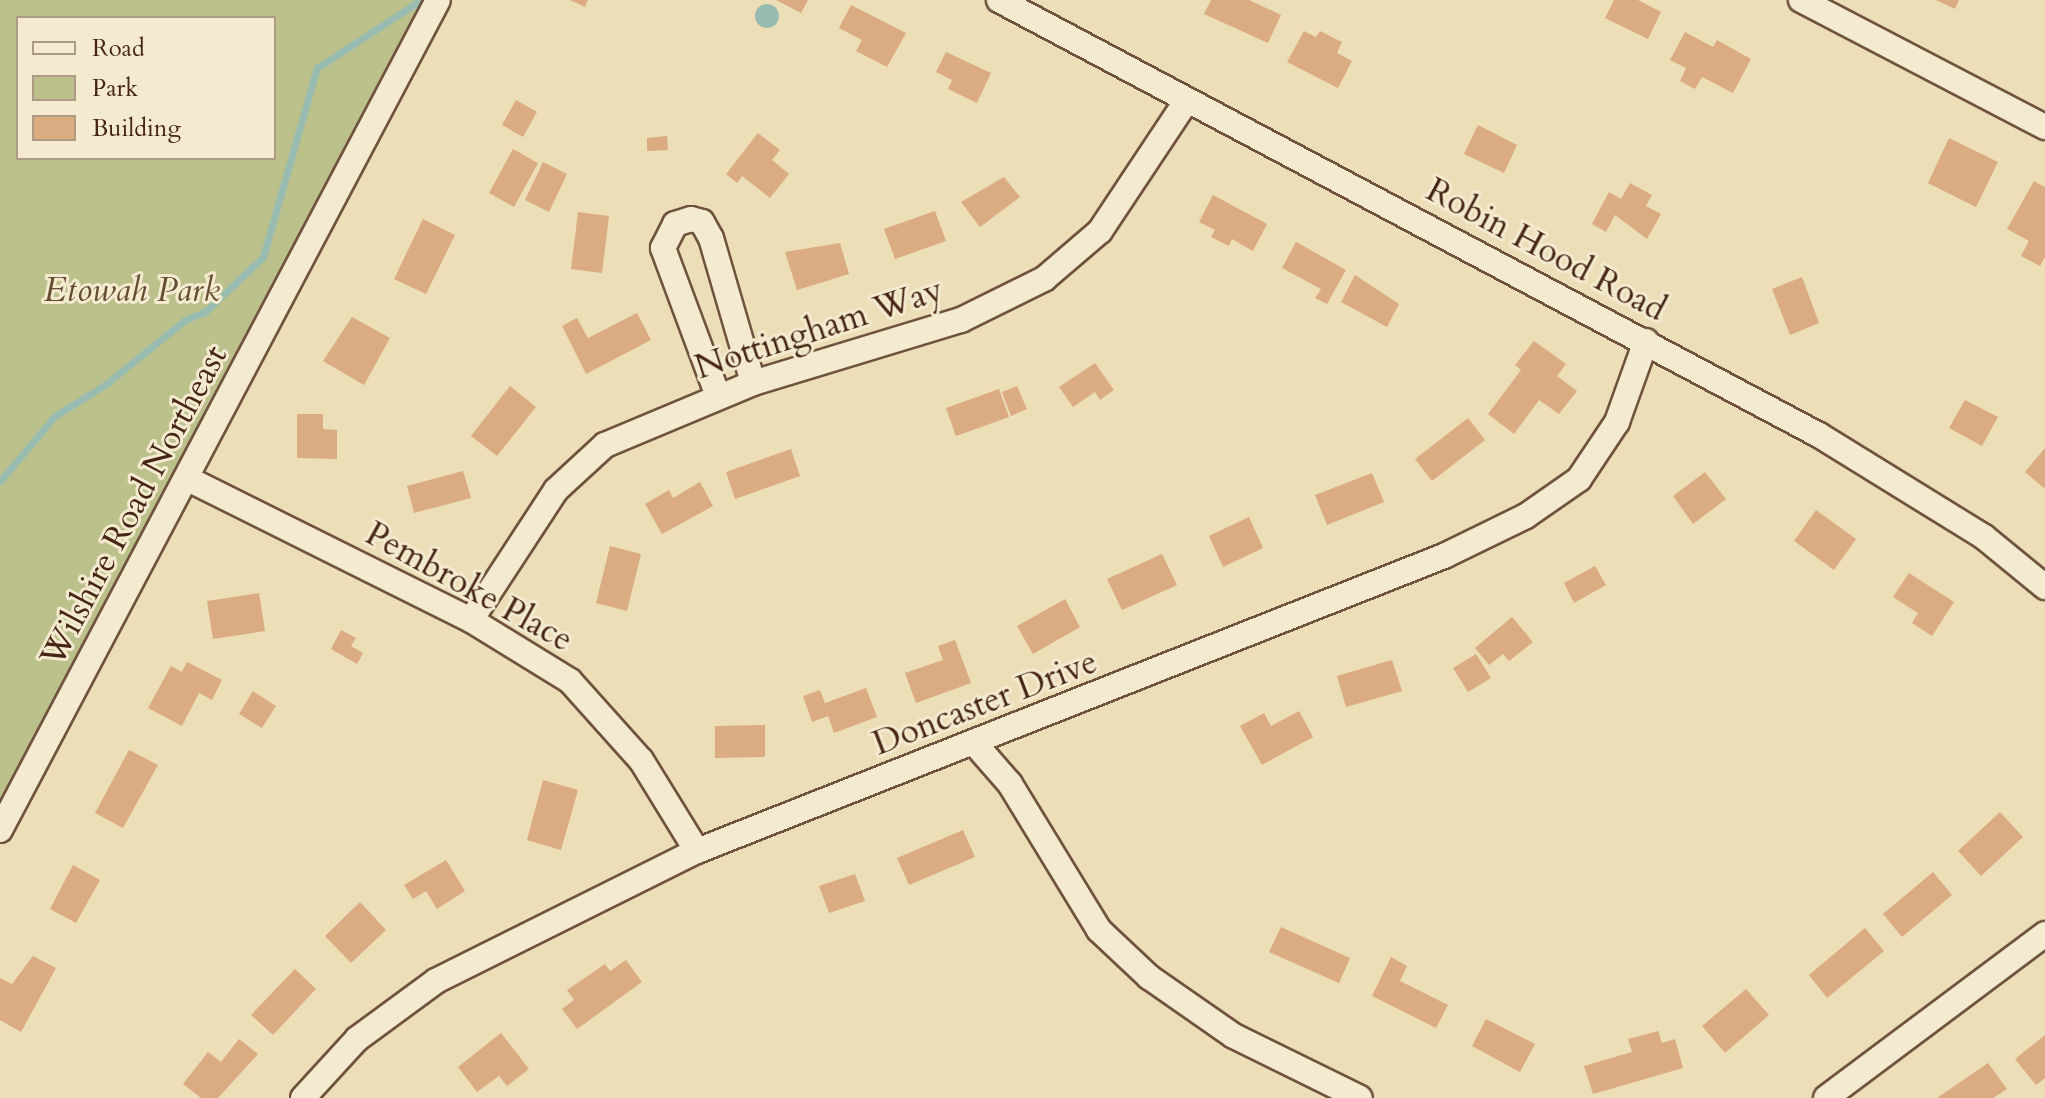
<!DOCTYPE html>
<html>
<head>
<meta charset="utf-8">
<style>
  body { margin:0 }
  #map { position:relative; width:2045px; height:1098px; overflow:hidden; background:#ecdeb7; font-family:Cardo,serif }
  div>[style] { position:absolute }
  .green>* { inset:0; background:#bcc08b }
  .water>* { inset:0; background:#99bcb0 }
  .round { border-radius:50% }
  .stream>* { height:7px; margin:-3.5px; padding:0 3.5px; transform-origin:3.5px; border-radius:3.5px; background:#99bcb0 }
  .building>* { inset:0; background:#dbab82 }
  .roads { filter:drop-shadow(2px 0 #70533e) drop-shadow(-2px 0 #70533e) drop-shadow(0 2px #70533e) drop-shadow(0 -2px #70533e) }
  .minor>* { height:24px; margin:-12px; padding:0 12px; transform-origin:12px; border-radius:12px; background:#f3ead0 }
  span { translate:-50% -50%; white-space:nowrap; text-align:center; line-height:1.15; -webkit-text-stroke:6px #f3ead0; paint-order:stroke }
  .street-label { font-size:34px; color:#472515 }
  .park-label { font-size:34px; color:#644c32; font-style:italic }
  .legend { position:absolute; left:16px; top:16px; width:260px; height:144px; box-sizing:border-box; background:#f3ead0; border:2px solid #ae9b85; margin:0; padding:10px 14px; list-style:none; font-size:24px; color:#472515 }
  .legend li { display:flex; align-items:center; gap:16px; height:40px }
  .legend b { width:40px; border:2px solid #ae9b85 }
</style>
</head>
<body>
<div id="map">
  <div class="green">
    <i style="clip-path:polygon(evenodd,0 0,435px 0,0 830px,0 0,18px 18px,274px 18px,274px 158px,18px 158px,18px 18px)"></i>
  </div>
  <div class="water">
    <i class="round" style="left:755px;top:4px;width:24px;height:24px"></i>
  </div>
  <div class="stream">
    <i style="left:0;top:481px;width:85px;rotate:-49.8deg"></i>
    <i style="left:55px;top:416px;width:60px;rotate:-32.1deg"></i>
    <i style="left:106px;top:384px;width:102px;rotate:-39deg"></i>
    <i style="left:185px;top:320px;width:22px;rotate:-22deg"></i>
    <i style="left:205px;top:312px;width:80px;rotate:-43.5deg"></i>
    <i style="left:263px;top:257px;width:197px;rotate:-74.1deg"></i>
    <i style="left:317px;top:68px;width:124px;rotate:-33.2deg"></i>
  </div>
  <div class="building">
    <i style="clip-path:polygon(570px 0,588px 0,585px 7px)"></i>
    <i style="clip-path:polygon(776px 0,808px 0,801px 13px)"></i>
    <i style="clip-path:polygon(1211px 0,1249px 0,1281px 15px,1268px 43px,1204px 14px)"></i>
    <i style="clip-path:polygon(1614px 0,1638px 0,1661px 12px,1648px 39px,1605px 18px)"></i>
    <i style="clip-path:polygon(1936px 0,1959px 0,1955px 9px)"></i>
    <i style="clip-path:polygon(851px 5px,906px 33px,887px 67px,856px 51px,862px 40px,839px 28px)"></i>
    <i style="clip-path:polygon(1304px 31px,1316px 37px,1320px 31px,1342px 42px,1337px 53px,1352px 61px,1338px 88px,1287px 62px)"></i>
    <i style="clip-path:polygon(1685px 32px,1713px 47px,1717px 40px,1751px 59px,1733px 93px,1702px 77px,1695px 89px,1680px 81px,1686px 68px,1670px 60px)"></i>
    <i style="clip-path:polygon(946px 52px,991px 73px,977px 103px,948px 89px,952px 80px,936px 72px)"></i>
    <i style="clip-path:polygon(516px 100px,537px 112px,523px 137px,502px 125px)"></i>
    <i style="clip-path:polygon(1478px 125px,1517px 145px,1504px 173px,1464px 154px)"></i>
    <i style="clip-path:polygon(758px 133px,780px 150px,772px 160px,789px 174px,770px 198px,742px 176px,737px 183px,726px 174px)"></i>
    <i style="clip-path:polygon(667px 136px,668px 150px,647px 151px,647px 138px)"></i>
    <i style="clip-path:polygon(1949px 138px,1998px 162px,1976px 207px,1928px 183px)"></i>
    <i style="clip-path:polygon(513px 149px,538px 163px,514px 207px,489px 193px)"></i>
    <i style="clip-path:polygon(543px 162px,567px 174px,549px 212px,525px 200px)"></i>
    <i style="clip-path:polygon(1004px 177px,1020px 197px,980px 227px,961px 202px)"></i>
    <i style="clip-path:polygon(2034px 181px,2045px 187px,2045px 257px,2040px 266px,2021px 256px,2029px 241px,2007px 229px)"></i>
    <i style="clip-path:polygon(1630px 183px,1652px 195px,1646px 206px,1661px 214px,1647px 239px,1615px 215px,1606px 232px,1592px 224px,1609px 192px,1621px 199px)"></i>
    <i style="clip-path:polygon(1213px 195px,1267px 224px,1253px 251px,1232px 239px,1229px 246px,1211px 237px,1215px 230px,1199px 222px)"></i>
    <i style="clip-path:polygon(935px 211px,946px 241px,895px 259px,884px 229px)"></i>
    <i style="clip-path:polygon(578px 212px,609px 216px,602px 273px,571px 269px)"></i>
    <i style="clip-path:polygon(423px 219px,455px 235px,426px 294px,394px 279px)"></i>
    <i style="clip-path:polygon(1296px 242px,1346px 270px,1327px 304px,1315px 298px,1321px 289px,1282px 268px)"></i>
    <i style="clip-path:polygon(840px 243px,849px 274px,797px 290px,785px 252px)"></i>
    <i style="clip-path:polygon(1355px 275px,1399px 304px,1387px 327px,1341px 302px)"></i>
    <i style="clip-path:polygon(1802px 277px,1819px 323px,1790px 335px,1772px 289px)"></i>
    <i style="clip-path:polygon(637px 313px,651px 340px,586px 374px,562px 326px,577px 318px,588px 338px)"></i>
    <i style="clip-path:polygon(352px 317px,390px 338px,364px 385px,323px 361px)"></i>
    <i style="clip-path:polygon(1534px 341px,1566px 364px,1557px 376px,1577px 391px,1559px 414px,1539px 400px,1514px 434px,1488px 414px,1521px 370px,1515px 365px)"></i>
    <i style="clip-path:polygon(1095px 363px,1114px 390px,1100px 400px,1095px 392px,1073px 407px,1059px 387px)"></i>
    <i style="clip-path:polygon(510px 386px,536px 407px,497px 456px,471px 436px)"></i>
    <i style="clip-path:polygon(1017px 386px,1027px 409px,1011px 416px,1002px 392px)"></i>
    <i style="clip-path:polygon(999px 389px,1009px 417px,956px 436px,946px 408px)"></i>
    <i style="clip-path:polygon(1965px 400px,1998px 417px,1982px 446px,1949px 428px)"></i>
    <i style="clip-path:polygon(297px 414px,323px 414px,323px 429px,337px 430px,337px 459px,297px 458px)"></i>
    <i style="clip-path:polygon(1468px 418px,1485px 440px,1432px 481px,1415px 459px)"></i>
    <i style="clip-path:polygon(2045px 448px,2045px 489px,2025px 472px)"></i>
    <i style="clip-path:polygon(791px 449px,800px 476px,735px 499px,726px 472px)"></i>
    <i style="clip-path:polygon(463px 471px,471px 498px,414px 513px,407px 486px)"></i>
    <i style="clip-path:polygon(1705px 472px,1726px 499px,1693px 524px,1673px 496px)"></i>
    <i style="clip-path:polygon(1372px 473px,1384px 502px,1327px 525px,1315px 495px)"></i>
    <i style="clip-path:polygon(700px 482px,713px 506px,662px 534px,645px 504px,669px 490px,673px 498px)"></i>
    <i style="clip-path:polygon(1816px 510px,1856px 539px,1834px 570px,1794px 541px)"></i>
    <i style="clip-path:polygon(1249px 517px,1263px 548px,1223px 567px,1209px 536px)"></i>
    <i style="clip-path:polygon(610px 546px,641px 554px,627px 611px,596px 603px)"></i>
    <i style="clip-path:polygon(1162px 554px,1177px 585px,1122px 610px,1107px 579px)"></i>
    <i style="clip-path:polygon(1595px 566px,1606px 585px,1574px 603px,1564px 583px)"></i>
    <i style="clip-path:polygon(1909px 573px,1954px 602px,1932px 636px,1912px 623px,1918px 613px,1893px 597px)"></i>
    <i style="clip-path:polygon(259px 593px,265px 631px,213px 639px,207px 601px)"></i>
    <i style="clip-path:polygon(1065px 599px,1080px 627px,1033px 654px,1017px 626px)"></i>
    <i style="clip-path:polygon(1512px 617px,1533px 642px,1509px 661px,1503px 654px,1489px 665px,1475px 648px)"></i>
    <i style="clip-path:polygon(341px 630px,356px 638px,351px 646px,363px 653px,357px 664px,331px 649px)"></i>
    <i style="clip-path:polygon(955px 640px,971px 683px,916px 703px,905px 673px,943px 660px,938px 646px)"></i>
    <i style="clip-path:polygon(1476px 654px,1491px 678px,1468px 692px,1453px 668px)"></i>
    <i style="clip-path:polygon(1392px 660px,1402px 691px,1346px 707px,1337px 676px)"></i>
    <i style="clip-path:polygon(187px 662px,222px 680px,212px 700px,199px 693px,182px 726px,148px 708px,171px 666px,182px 672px)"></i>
    <i style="clip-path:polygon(866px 688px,877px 717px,834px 733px,828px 716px,812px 722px,803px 696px,820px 690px,825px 703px)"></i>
    <i style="clip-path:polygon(253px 691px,276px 706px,262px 728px,239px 714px)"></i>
    <i style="clip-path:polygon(1299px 711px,1313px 737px,1262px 765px,1240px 726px,1264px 713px,1271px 726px)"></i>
    <i style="clip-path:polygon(765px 725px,765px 757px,715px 758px,715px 726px)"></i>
    <i style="clip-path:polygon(129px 750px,158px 765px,123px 828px,95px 813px)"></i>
    <i style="clip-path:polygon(543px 780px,578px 790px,561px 850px,527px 840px)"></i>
    <i style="clip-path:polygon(2000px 812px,2023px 837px,1981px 876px,1958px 851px)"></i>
    <i style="clip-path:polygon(963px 830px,975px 857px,909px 885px,897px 858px)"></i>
    <i style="clip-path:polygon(446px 860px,465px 891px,437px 909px,426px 891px,413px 899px,404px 885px)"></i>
    <i style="clip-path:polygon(73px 865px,100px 880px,76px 923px,50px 909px)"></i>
    <i style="clip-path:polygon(1933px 872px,1952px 895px,1902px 937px,1883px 914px)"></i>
    <i style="clip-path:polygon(855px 874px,865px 901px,829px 913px,819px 886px)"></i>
    <i style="clip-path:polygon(360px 902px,386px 930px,351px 963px,325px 936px)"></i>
    <i style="clip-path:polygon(1281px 927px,1350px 958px,1339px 983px,1269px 952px)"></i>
    <i style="clip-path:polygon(1865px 928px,1884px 951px,1827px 998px,1809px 975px)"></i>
    <i style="clip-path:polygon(33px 956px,56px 968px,21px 1032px,0 1020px,0 978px,12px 984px)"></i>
    <i style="clip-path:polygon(1391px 957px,1407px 966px,1400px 981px,1448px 1005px,1436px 1028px,1372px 996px)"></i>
    <i style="clip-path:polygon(626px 960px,642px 982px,577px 1029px,562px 1009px,574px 1000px,567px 990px,605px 964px,610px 971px)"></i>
    <i style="clip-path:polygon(295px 969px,316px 989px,273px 1035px,251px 1015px)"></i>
    <i style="clip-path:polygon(1746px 989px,1769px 1015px,1725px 1053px,1702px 1026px)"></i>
    <i style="clip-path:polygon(1486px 1019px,1535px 1044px,1520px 1072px,1472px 1046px)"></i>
    <i style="clip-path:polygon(1658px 1031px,1662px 1043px,1675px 1039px,1683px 1068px,1593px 1094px,1584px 1066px,1632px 1052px,1628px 1039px)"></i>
    <i style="clip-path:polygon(501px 1033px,529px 1069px,507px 1086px,499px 1076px,477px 1092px,458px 1067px)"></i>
    <i style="clip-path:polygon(2045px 1035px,2045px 1078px,2036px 1085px,2015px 1059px)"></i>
    <i style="clip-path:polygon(239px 1039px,258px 1054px,218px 1098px,201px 1098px,183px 1084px,208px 1052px,221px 1062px)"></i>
    <i style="clip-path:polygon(1988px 1063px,2007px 1089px,1993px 1098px,1937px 1098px)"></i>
  </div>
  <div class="roads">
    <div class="minor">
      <i style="left:999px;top:0;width:928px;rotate:27.95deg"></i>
      <i style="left:1819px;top:435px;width:194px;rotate:31.7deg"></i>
      <i style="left:1984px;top:537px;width:79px;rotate:39.3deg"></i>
      <i style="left:1801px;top:0;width:275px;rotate:27.5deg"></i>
      <i style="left:718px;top:396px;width:158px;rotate:-110.4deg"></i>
      <i style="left:663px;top:248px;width:27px;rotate:-63deg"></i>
      <i style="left:675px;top:224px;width:17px;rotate:-17deg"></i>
      <i style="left:691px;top:219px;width:11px;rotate:15deg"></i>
      <i style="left:702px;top:222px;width:18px;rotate:61deg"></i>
      <i style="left:711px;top:238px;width:151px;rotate:73.8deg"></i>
      <i style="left:188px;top:479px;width:316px;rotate:26.5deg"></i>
      <i style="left:471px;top:620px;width:116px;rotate:31.6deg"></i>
      <i style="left:570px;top:681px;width:106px;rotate:48.1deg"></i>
      <i style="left:641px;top:760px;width:107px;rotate:58.4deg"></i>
      <i style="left:471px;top:620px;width:155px;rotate:-56.8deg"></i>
      <i style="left:556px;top:490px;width:67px;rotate:-42.6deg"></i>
      <i style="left:605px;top:445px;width:160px;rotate:-22.7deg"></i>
      <i style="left:753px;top:383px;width:217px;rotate:-16.9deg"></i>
      <i style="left:961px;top:320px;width:93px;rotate:-26.3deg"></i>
      <i style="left:1044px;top:279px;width:74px;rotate:-40.6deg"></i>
      <i style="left:1100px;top:231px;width:157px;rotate:-56.4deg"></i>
      <i style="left:976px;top:745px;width:52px;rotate:48.9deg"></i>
      <i style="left:1010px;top:784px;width:171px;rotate:58.6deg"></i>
      <i style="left:1099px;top:930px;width:69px;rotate:43.2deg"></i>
      <i style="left:1149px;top:977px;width:103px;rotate:34.8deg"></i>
      <i style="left:1234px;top:1036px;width:140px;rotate:26.2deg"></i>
      <i style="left:0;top:830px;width:938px;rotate:-62.18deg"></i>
      <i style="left:303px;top:1098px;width:80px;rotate:-47.5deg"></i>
      <i style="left:357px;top:1039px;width:98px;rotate:-36.3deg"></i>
      <i style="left:436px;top:981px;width:292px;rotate:-26.5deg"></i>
      <i style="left:697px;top:851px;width:803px;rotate:-21.55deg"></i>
      <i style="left:1444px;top:556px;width:91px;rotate:-26deg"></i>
      <i style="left:1526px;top:516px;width:65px;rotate:-34.9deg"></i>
      <i style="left:1579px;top:479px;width:69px;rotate:-56.3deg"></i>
      <i style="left:1617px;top:422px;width:86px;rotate:-70.3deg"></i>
      <i style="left:1826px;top:1098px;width:274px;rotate:-36.8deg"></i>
    </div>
  </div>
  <div class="street-label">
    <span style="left:1546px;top:250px;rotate:28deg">Robin Hood Road</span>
    <span style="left:819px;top:329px;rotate:-18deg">Nottingham Way</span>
    <span style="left:134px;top:506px;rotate:-62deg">Wilshire Road Northeast</span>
    <span style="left:469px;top:587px;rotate:29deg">Pembroke Place</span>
    <span style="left:985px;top:703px;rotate:-21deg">Doncaster Drive</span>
  </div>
  <div class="park-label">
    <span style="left:132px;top:291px">Etowah Park</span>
  </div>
  <ul class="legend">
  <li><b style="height:10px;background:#f3ead0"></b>Road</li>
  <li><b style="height:22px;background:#bcc08b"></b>Park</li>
  <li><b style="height:22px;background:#dbab82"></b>Building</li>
  </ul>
</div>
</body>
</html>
